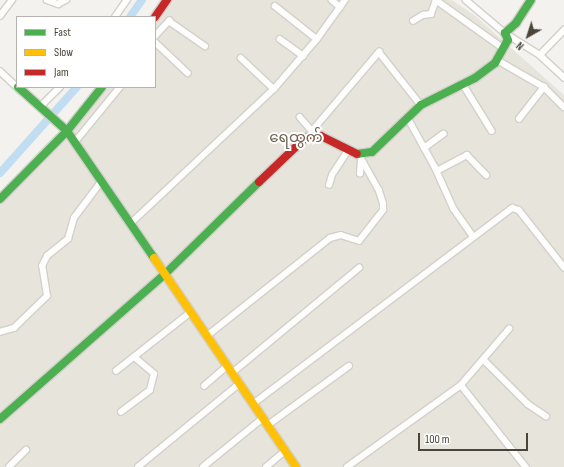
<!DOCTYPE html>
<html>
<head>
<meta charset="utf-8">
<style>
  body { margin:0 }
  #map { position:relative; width:564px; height:467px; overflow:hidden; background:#f4f2ee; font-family:"Sofia Sans Condensed","Noto Sans Myanmar",sans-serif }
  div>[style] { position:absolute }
  .residential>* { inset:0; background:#e7e4dc }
  .canal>* { height:8px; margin:-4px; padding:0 4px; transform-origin:4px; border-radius:4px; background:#c0ddf1 }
  .roads { filter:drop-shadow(1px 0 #d2d0cb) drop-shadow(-1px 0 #d2d0cb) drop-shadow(0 1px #d2d0cb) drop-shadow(0 -1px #d2d0cb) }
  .street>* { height:5.5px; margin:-2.75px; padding:0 2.75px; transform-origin:2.75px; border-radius:2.75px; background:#fdfdfc }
  .fast>* { height:8px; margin:-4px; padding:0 4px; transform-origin:4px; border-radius:4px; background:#4caf50 }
  .slow>* { height:8px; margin:-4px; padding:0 4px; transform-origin:4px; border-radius:4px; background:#ffc107 }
  .jam>* { height:8px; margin:-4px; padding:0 4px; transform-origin:4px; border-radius:4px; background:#c62828 }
  span { translate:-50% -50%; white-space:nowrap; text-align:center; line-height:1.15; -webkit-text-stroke:4px #fff; paint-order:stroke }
  .quarter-label { font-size:15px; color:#6e6250 }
  .legend { position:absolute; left:16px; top:16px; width:140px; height:72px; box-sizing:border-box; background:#fff; border:1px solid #b7b4b0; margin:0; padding:5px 7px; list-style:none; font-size:12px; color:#4b4439 }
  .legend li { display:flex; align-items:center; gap:8px; height:20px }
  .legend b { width:20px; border:1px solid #b7b4b0 }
  .north { position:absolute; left:508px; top:16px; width:40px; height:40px; -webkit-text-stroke:3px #fff; paint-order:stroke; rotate:219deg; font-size:11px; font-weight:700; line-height:16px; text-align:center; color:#4b4439 }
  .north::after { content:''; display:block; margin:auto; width:14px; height:18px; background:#4b4439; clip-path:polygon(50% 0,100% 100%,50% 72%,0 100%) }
  .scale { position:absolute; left:418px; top:433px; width:110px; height:18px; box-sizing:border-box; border:2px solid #4b4439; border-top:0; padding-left:5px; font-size:12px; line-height:14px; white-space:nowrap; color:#4b4439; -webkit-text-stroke:3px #fff; paint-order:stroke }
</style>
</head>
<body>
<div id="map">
  <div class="residential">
    <i style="clip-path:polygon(161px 0,452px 0,474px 15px,564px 95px,564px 467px,0 467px,0 199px,54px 148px,98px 87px,155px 87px,155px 17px,148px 17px)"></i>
  </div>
  <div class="canal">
    <i style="left:130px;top:17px;width:21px;rotate:-55deg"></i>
    <i style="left:0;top:173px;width:115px;rotate:-48.2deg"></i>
  </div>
  <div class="roads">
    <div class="street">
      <i style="left:47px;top:0;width:12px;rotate:20deg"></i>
      <i style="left:58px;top:4px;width:9px;rotate:-27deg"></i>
      <i style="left:332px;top:0;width:11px;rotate:41deg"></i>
      <i style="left:436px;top:0;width:82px;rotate:35.6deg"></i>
      <i style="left:466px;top:0;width:51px;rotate:40.2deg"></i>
      <i style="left:505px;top:33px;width:41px;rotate:32.2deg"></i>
      <i style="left:540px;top:55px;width:33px;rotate:43deg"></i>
      <i style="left:275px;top:6px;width:53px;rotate:38.2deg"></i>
      <i style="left:0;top:16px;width:20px;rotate:-53deg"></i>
      <i style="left:115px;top:17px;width:21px;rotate:-55deg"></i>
      <i style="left:413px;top:21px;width:12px;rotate:-31deg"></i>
      <i style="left:423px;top:15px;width:8px;rotate:-7deg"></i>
      <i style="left:431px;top:14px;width:15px;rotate:-70deg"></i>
      <i style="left:155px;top:36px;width:21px;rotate:-47deg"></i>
      <i style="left:169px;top:21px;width:44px;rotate:34.8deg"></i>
      <i style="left:280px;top:39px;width:29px;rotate:36deg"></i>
      <i style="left:155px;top:42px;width:45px;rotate:43.2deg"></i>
      <i style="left:540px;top:55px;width:35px;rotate:-46deg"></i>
      <i style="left:241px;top:58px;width:45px;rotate:43.2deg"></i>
      <i style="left:497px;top:60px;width:54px;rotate:29.9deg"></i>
      <i style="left:544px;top:87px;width:28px;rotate:45deg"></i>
      <i style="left:0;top:71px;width:23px;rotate:43deg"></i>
      <i style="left:463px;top:84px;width:55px;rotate:58.3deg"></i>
      <i style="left:40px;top:107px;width:28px;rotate:-45deg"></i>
      <i style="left:300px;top:117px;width:18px;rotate:49deg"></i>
      <i style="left:408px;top:118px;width:56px;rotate:61.1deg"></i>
      <i style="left:435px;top:167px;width:46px;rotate:65.7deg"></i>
      <i style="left:454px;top:209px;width:33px;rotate:55deg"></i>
      <i style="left:519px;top:119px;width:41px;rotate:-52deg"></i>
      <i style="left:312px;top:136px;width:5px;rotate:-90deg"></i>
      <i style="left:312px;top:131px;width:104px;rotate:-49.7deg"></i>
      <i style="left:379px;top:52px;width:68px;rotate:51.6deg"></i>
      <i style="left:75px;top:142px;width:71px;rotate:-50.7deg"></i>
      <i style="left:424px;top:148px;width:24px;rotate:-36deg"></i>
      <i style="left:437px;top:171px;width:34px;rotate:-28deg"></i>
      <i style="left:467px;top:155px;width:28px;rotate:46deg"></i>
      <i style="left:360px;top:174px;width:13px;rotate:-86deg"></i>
      <i style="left:329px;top:185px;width:10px;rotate:-73deg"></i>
      <i style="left:332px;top:175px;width:30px;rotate:-57deg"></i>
      <i style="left:130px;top:224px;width:197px;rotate:-43.2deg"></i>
      <i style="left:274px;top:89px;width:66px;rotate:-49.3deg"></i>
      <i style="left:317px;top:39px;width:48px;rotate:-54.3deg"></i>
      <i style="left:0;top:332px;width:15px;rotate:-16deg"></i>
      <i style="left:14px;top:328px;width:46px;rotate:-44.1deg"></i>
      <i style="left:47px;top:296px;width:30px;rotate:-99deg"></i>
      <i style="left:42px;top:266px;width:11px;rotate:-63deg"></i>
      <i style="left:47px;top:256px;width:27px;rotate:-39deg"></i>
      <i style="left:68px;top:239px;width:22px;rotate:-74deg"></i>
      <i style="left:74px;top:218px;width:45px;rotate:-53.1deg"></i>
      <i style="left:207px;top:336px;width:157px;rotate:-38.5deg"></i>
      <i style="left:330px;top:238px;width:11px;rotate:-15deg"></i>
      <i style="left:341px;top:235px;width:19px;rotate:18deg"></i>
      <i style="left:359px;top:241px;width:39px;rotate:-52deg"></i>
      <i style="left:383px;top:210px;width:6px;rotate:-90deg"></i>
      <i style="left:383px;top:204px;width:14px;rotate:-107deg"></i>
      <i style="left:379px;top:191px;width:41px;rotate:-119.1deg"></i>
      <i style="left:484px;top:360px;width:62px;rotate:45deg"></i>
      <i style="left:528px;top:404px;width:22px;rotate:34deg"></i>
      <i style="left:116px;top:371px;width:95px;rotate:-38.2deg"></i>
      <i style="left:232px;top:373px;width:165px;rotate:-39.6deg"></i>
      <i style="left:461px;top:385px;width:74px;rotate:-49.4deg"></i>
      <i style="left:204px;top:386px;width:30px;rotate:-41deg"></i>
      <i style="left:253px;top:404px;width:325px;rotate:-37.1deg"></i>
      <i style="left:512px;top:208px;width:7px;rotate:16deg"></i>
      <i style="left:519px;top:210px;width:73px;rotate:51.7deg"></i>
      <i style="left:121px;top:412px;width:36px;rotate:-37deg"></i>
      <i style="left:150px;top:390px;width:16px;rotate:-76deg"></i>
      <i style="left:154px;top:374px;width:26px;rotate:-140deg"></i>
      <i style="left:268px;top:425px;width:100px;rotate:-36.1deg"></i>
      <i style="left:9px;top:467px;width:24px;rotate:-45deg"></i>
      <i style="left:138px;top:467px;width:131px;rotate:-39.4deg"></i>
      <i style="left:203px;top:467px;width:77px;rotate:-39.2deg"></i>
      <i style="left:266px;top:467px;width:25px;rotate:-40deg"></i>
      <i style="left:347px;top:467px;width:140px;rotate:-35.7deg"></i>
      <i style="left:461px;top:385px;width:105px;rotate:51.6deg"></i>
    </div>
    <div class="fast">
      <i style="left:18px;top:87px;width:66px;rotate:41.9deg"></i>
      <i style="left:67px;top:131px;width:154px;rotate:55.6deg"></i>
      <i style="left:357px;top:154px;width:15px;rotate:-8deg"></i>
      <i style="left:372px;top:152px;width:68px;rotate:-43.8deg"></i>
      <i style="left:421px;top:105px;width:60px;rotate:-26.6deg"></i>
      <i style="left:475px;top:78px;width:25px;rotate:-37deg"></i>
      <i style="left:495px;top:63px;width:26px;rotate:-61deg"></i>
      <i style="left:508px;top:40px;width:8px;rotate:-113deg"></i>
      <i style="left:505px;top:33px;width:15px;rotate:-42deg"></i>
      <i style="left:516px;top:23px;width:27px;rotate:-57deg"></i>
      <i style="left:0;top:199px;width:95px;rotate:-45.4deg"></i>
      <i style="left:67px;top:131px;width:56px;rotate:-51.5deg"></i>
      <i style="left:0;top:419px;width:220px;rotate:-41.3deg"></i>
      <i style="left:165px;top:274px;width:132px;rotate:-44.4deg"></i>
    </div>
    <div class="slow">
      <i style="left:154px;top:258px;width:253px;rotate:55.8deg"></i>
    </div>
    <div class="jam">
      <i style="left:155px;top:17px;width:21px;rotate:-55deg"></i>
      <i style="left:259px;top:182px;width:64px;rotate:-43.7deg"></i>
      <i style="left:305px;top:138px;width:16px;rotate:-7deg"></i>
      <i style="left:321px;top:136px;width:40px;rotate:26.6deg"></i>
    </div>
  </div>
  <div class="quarter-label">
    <span style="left:296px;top:138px">ရေထွက်</span>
  </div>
  <ul class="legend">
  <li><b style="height:5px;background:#4caf50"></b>Fast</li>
  <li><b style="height:5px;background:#ffc107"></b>Slow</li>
  <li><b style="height:5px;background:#c62828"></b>Jam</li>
  </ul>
  <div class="north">N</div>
  <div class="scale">100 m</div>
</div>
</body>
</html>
